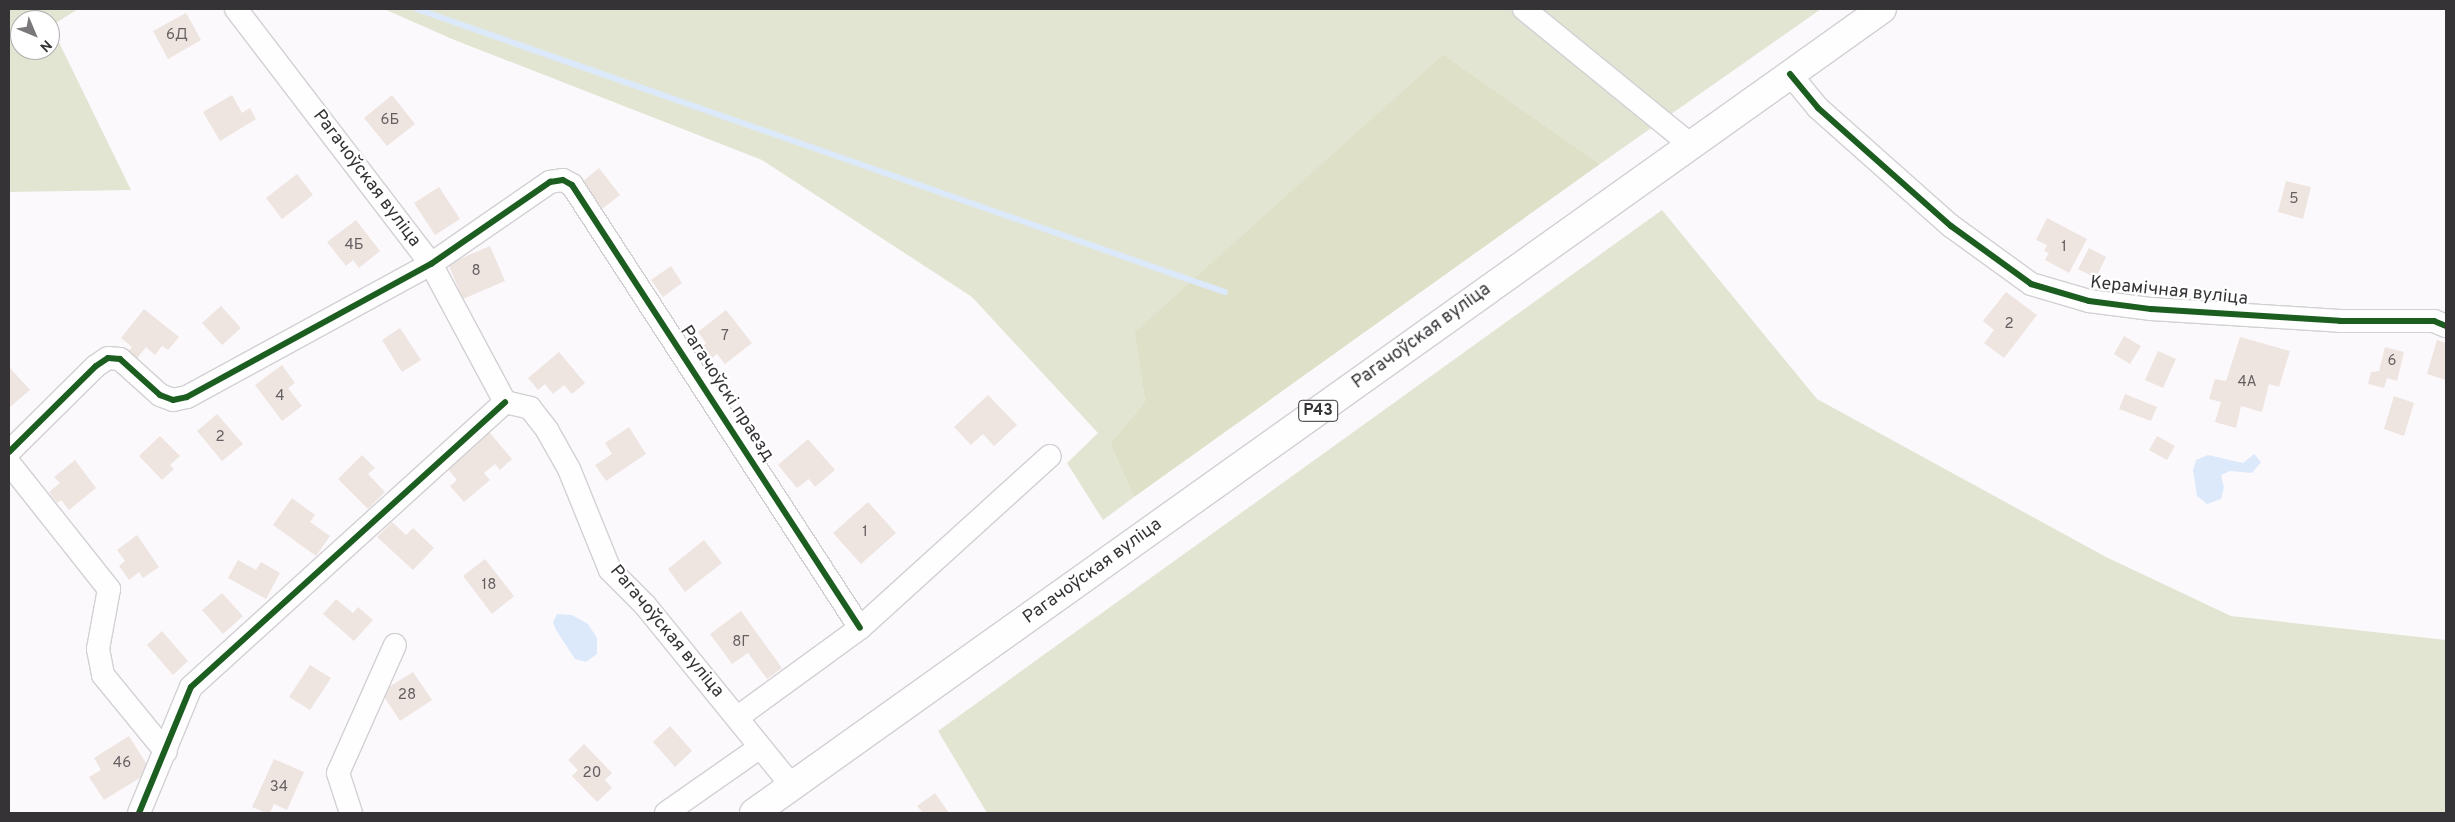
<!DOCTYPE html>
<html>
<head>
<meta charset="utf-8">
<style>
  body { margin:0 }
  #map { position:relative; width:2455px; height:822px; overflow:hidden; background:#fcf9fd; font-family:Overpass,sans-serif }
  div>[style] { position:absolute }
  .green>* { inset:0; background:#e3e5d3 }
  .forest>* { inset:0; background:#dee0c7 }
  .water>* { inset:0; background:#dce9fb }
  .stream>* { height:5.5px; margin:-2.75px; padding:0 2.75px; transform-origin:2.75px; border-radius:2.75px; background:#dce9fb }
  .building>* { inset:0; background:#eee4e0 }
  .roads { filter:drop-shadow(1px 0 #d2d0d3) drop-shadow(-1px 0 #d2d0d3) drop-shadow(0 1px #d2d0d3) drop-shadow(0 -1px #d2d0d3) }
  .minor>* { height:22px; margin:-11px; padding:0 11px; transform-origin:11px; border-radius:11px; background:#fffeff }
  .major>* { height:28px; margin:-14px; padding:0 14px; transform-origin:14px; border-radius:14px; background:#fffeff }
  .cycleway>* { height:6px; margin:-3px; padding:0 3px; transform-origin:3px; border-radius:3px; background:#1b5e20 }
  span { translate:-50% -50%; white-space:nowrap; text-align:center; line-height:1.15; -webkit-text-stroke:4.5px #fff; paint-order:stroke }
  .number-label { font-size:15px; color:#645f61 }
  .number-label span { -webkit-text-stroke-width:0 }
  .shield-label span { padding:1px 4px; background:#fff; border:1px solid; border-radius:4px; -webkit-text-stroke-width:0 }
  .shield-label { font-size:16px; color:#363337; font-weight:700 }
  .street-label { font-size:18px; color:#363337 }
  .frame { position:absolute; inset:0; border:10px solid #363337; pointer-events:none }
  .north { position:absolute; left:10px; top:10px; width:50px; height:50px; box-sizing:border-box; background:#fff; border:1px solid #afadaf; border-radius:50%; rotate:135deg; font-size:14px; font-weight:700; line-height:20px; text-align:center; color:#363337 }
  .north::after { content:''; display:block; margin:auto; width:18px; height:22px; background:#7b787c; clip-path:polygon(50% 0,100% 100%,50% 72%,0 100%) }
</style>
</head>
<body>
<div id="map">
  <div class="green">
    <i style="clip-path:polygon(evenodd,9px 9px,78px 9px,51px 26px,131px 190px,9px 192px,9px 9px,20px 20px,50px 20px,50px 50px,20px 50px,20px 20px)"></i>
    <i style="clip-path:polygon(384px 9px,1821px 9px,1600px 164px,1443px 54px,1136px 332px,1145px 401px,1110px 444px,1134px 497px,1103px 520px,1067px 463px,1098px 433px,972px 297px,762px 160px,452px 39px)"></i>
    <i style="clip-path:polygon(1662px 210px,1817px 399px,2106px 557px,2231px 616px,2446px 640px,2446px 813px,987px 813px,938px 731px)"></i>
  </div>
  <div class="forest">
    <i style="clip-path:polygon(1443px 54px,1600px 164px,1134px 497px,1110px 444px,1145px 401px,1135px 332px)"></i>
  </div>
  <div class="water">
    <i style="clip-path:polygon(2254px 454px,2261px 462px,2252px 473px,2230px 471px,2221px 475px,2224px 488px,2221px 499px,2207px 504px,2197px 496px,2193px 470px,2196px 460px,2208px 455px,2243px 463px)"></i>
    <i style="clip-path:polygon(557px 614px,572px 615px,588px 624px,597px 638px,597px 654px,586px 662px,575px 659px,556px 630px,553px 622px)"></i>
  </div>
  <div class="stream">
    <i style="left:417px;top:9px;width:856px;rotate:19.3deg"></i>
  </div>
  <div class="building">
    <i style="clip-path:polygon(186px 13px,201px 40px,168px 59px,153px 31px)"></i>
    <i style="clip-path:polygon(232px 95px,242px 113px,250px 108px,256px 119px,220px 141px,203px 112px)"></i>
    <i style="clip-path:polygon(392px 95px,415px 124px,387px 146px,364px 118px)"></i>
    <i style="clip-path:polygon(599px 168px,620px 195px,602px 209px,582px 182px)"></i>
    <i style="clip-path:polygon(297px 174px,313px 195px,282px 219px,266px 198px)"></i>
    <i style="clip-path:polygon(2286px 181px,2311px 187px,2303px 219px,2278px 212px)"></i>
    <i style="clip-path:polygon(439px 187px,460px 219px,435px 235px,414px 203px)"></i>
    <i style="clip-path:polygon(2047px 218px,2087px 239px,2069px 273px,2045px 260px,2049px 253px,2044px 251px,2047px 245px,2036px 240px)"></i>
    <i style="clip-path:polygon(356px 220px,380px 251px,359px 268px,353px 260px,346px 266px,327px 242px)"></i>
    <i style="clip-path:polygon(490px 246px,505px 281px,463px 299px,448px 264px)"></i>
    <i style="clip-path:polygon(2089px 248px,2106px 257px,2096px 278px,2078px 269px)"></i>
    <i style="clip-path:polygon(671px 266px,682px 283px,663px 297px,651px 280px)"></i>
    <i style="clip-path:polygon(2006px 292px,2037px 315px,2004px 358px,1984px 343px,1994px 330px,1983px 321px)"></i>
    <i style="clip-path:polygon(221px 306px,241px 328px,222px 345px,202px 323px)"></i>
    <i style="clip-path:polygon(144px 309px,179px 337px,168px 350px,162px 346px,155px 355px,146px 347px,135px 361px,126px 354px,132px 347px,121px 338px)"></i>
    <i style="clip-path:polygon(726px 310px,752px 343px,725px 364px,717px 354px,712px 358px,703px 346px,706px 343px,698px 332px)"></i>
    <i style="clip-path:polygon(400px 328px,421px 360px,402px 372px,382px 340px)"></i>
    <i style="clip-path:polygon(2124px 336px,2141px 346px,2130px 364px,2114px 354px)"></i>
    <i style="clip-path:polygon(2240px 337px,2290px 351px,2279px 387px,2269px 384px,2262px 412px,2241px 406px,2236px 428px,2215px 422px,2221px 402px,2209px 399px,2215px 379px,2226px 381px)"></i>
    <i style="clip-path:polygon(2437px 340px,2446px 343px,2446px 380px,2427px 374px)"></i>
    <i style="clip-path:polygon(2385px 347px,2404px 352px,2397px 381px,2387px 378px,2384px 388px,2368px 384px,2371px 372px,2379px 371px)"></i>
    <i style="clip-path:polygon(2158px 351px,2176px 359px,2163px 388px,2145px 380px)"></i>
    <i style="clip-path:polygon(559px 352px,585px 383px,572px 394px,564px 385px,553px 394px,545px 384px,538px 390px,528px 378px)"></i>
    <i style="clip-path:polygon(282px 365px,295px 383px,288px 388px,302px 406px,282px 421px,255px 385px)"></i>
    <i style="clip-path:polygon(10px 368px,30px 390px,10px 407px,9px 405px)"></i>
    <i style="clip-path:polygon(2125px 394px,2157px 407px,2151px 421px,2119px 409px)"></i>
    <i style="clip-path:polygon(988px 395px,1017px 425px,994px 446px,983px 434px,971px 445px,954px 427px)"></i>
    <i style="clip-path:polygon(2394px 396px,2414px 403px,2404px 436px,2384px 429px)"></i>
    <i style="clip-path:polygon(217px 414px,243px 444px,222px 461px,197px 431px)"></i>
    <i style="clip-path:polygon(629px 427px,646px 454px,606px 481px,595px 465px,612px 454px,605px 443px)"></i>
    <i style="clip-path:polygon(489px 432px,512px 459px,500px 470px,495px 464px,484px 473px,490px 480px,464px 502px,450px 486px,457px 480px,447px 468px)"></i>
    <i style="clip-path:polygon(160px 436px,180px 456px,170px 465px,174px 469px,162px 480px,139px 456px)"></i>
    <i style="clip-path:polygon(2157px 436px,2175px 446px,2167px 460px,2149px 450px)"></i>
    <i style="clip-path:polygon(808px 439px,835px 470px,815px 487px,809px 479px,797px 488px,778px 465px)"></i>
    <i style="clip-path:polygon(362px 455px,375px 468px,368px 474px,385px 492px,368px 509px,338px 479px)"></i>
    <i style="clip-path:polygon(75px 460px,96px 488px,69px 510px,61px 500px,57px 503px,49px 492px,60px 483px,54px 477px)"></i>
    <i style="clip-path:polygon(292px 498px,315px 515px,310px 522px,330px 536px,316px 556px,273px 525px)"></i>
    <i style="clip-path:polygon(868px 502px,896px 533px,861px 564px,833px 533px)"></i>
    <i style="clip-path:polygon(392px 522px,406px 535px,413px 528px,434px 548px,413px 570px,377px 537px)"></i>
    <i style="clip-path:polygon(137px 535px,159px 567px,143px 578px,139px 572px,129px 580px,119px 566px,125px 561px,117px 550px)"></i>
    <i style="clip-path:polygon(704px 540px,722px 563px,685px 592px,668px 569px)"></i>
    <i style="clip-path:polygon(485px 559px,514px 596px,492px 614px,463px 576px)"></i>
    <i style="clip-path:polygon(238px 560px,256px 570px,261px 562px,280px 573px,266px 599px,228px 578px)"></i>
    <i style="clip-path:polygon(222px 593px,243px 616px,223px 634px,202px 610px)"></i>
    <i style="clip-path:polygon(336px 599px,353px 613px,358px 607px,373px 620px,354px 641px,323px 614px)"></i>
    <i style="clip-path:polygon(741px 611px,782px 668px,767px 679px,748px 653px,732px 664px,710px 634px)"></i>
    <i style="clip-path:polygon(162px 631px,188px 661px,173px 675px,147px 645px)"></i>
    <i style="clip-path:polygon(310px 665px,331px 678px,310px 710px,289px 697px)"></i>
    <i style="clip-path:polygon(413px 672px,432px 700px,400px 721px,381px 692px)"></i>
    <i style="clip-path:polygon(670px 726px,692px 751px,675px 767px,653px 742px)"></i>
    <i style="clip-path:polygon(129px 736px,151px 771px,104px 800px,89px 777px,101px 770px,94px 758px)"></i>
    <i style="clip-path:polygon(584px 744px,612px 773px,605px 780px,612px 788px,597px 802px,572px 776px,578px 770px,568px 760px)"></i>
    <i style="clip-path:polygon(274px 759px,304px 772px,287px 810px,274px 804px,270px 813px,266px 813px,252px 807px)"></i>
    <i style="clip-path:polygon(935px 793px,949px 813px,923px 813px,917px 806px)"></i>
  </div>
  <div class="roads">
    <div class="minor">
      <i style="left:236px;top:9px;width:321px;rotate:52.6deg"></i>
      <i style="left:431px;top:264px;width:157px;rotate:61.8deg"></i>
      <i style="left:505px;top:402px;width:26px;rotate:13deg"></i>
      <i style="left:530px;top:408px;width:28px;rotate:52deg"></i>
      <i style="left:547px;top:430px;width:45px;rotate:60.6deg"></i>
      <i style="left:569px;top:469px;width:109px;rotate:67.9deg"></i>
      <i style="left:610px;top:570px;width:49px;rotate:45deg"></i>
      <i style="left:645px;top:605px;width:233px;rotate:50.9deg"></i>
      <i style="left:1524px;top:9px;width:215px;rotate:39.2deg"></i>
      <i style="left:1790px;top:74px;width:44px;rotate:50.5deg"></i>
      <i style="left:1818px;top:108px;width:178px;rotate:41.6deg"></i>
      <i style="left:1951px;top:226px;width:99px;rotate:35.9deg"></i>
      <i style="left:2031px;top:284px;width:60px;rotate:16.3deg"></i>
      <i style="left:2089px;top:301px;width:63px;rotate:7.4deg"></i>
      <i style="left:2151px;top:309px;width:189px;rotate:3.6deg"></i>
      <i style="left:2340px;top:321px;width:94px"></i>
      <i style="left:2434px;top:321px;width:13px;rotate:23deg"></i>
      <i style="left:9px;top:452px;width:122px;rotate:-44.7deg"></i>
      <i style="left:96px;top:366px;width:14px;rotate:-34deg"></i>
      <i style="left:108px;top:358px;width:12px;rotate:5deg"></i>
      <i style="left:120px;top:359px;width:54px;rotate:42deg"></i>
      <i style="left:160px;top:395px;width:14px;rotate:21deg"></i>
      <i style="left:173px;top:400px;width:14px;rotate:-12deg"></i>
      <i style="left:187px;top:397px;width:278px;rotate:-28.6deg"></i>
      <i style="left:431px;top:264px;width:145px;rotate:-34.6deg"></i>
      <i style="left:550px;top:182px;width:13px;rotate:-9deg"></i>
      <i style="left:563px;top:180px;width:10px;rotate:29deg"></i>
      <i style="left:572px;top:185px;width:528px;rotate:56.97deg"></i>
      <i style="left:9px;top:463px;width:161px;rotate:51.6deg"></i>
      <i style="left:109px;top:589px;width:61px;rotate:100.4deg"></i>
      <i style="left:98px;top:649px;width:26px;rotate:79deg"></i>
      <i style="left:103px;top:675px;width:99px;rotate:50.7deg"></i>
      <i style="left:738px;top:717px;width:151px;rotate:-36.1deg"></i>
      <i style="left:860px;top:628px;width:256px;rotate:-42.2deg"></i>
      <i style="left:139px;top:813px;width:136px;rotate:-67.6deg"></i>
      <i style="left:191px;top:687px;width:424px;rotate:-42.2deg"></i>
      <i style="left:351px;top:813px;width:42px;rotate:-108deg"></i>
      <i style="left:338px;top:773px;width:140px;rotate:-66deg"></i>
      <i style="left:666px;top:813px;width:113px;rotate:-35deg"></i>
    </div>
    <div class="major">
      <i style="left:754px;top:813px;width:1385px;rotate:-35.48deg"></i>
    </div>
  </div>
  <div class="cycleway">
    <i style="left:1790px;top:74px;width:44px;rotate:50.5deg"></i>
    <i style="left:1818px;top:108px;width:178px;rotate:41.6deg"></i>
    <i style="left:1951px;top:226px;width:99px;rotate:35.9deg"></i>
    <i style="left:2031px;top:284px;width:60px;rotate:16.3deg"></i>
    <i style="left:2089px;top:301px;width:63px;rotate:7.4deg"></i>
    <i style="left:2151px;top:309px;width:189px;rotate:3.6deg"></i>
    <i style="left:2340px;top:321px;width:94px"></i>
    <i style="left:2434px;top:321px;width:13px;rotate:23deg"></i>
    <i style="left:9px;top:452px;width:122px;rotate:-44.7deg"></i>
    <i style="left:96px;top:366px;width:14px;rotate:-34deg"></i>
    <i style="left:108px;top:358px;width:12px;rotate:5deg"></i>
    <i style="left:120px;top:359px;width:54px;rotate:42deg"></i>
    <i style="left:160px;top:395px;width:14px;rotate:21deg"></i>
    <i style="left:173px;top:400px;width:14px;rotate:-12deg"></i>
    <i style="left:187px;top:397px;width:278px;rotate:-28.6deg"></i>
    <i style="left:431px;top:264px;width:145px;rotate:-34.6deg"></i>
    <i style="left:550px;top:182px;width:13px;rotate:-9deg"></i>
    <i style="left:563px;top:180px;width:10px;rotate:29deg"></i>
    <i style="left:572px;top:185px;width:528px;rotate:56.97deg"></i>
    <i style="left:139px;top:813px;width:136px;rotate:-67.6deg"></i>
    <i style="left:191px;top:687px;width:424px;rotate:-42.2deg"></i>
  </div>
  <div class="number-label">
    <span style="left:177px;top:36px">6Д</span>
    <span style="left:390px;top:121px">6Б</span>
    <span style="left:2294px;top:200px">5</span>
    <span style="left:354px;top:246px">4Б</span>
    <span style="left:2064px;top:248px">1</span>
    <span style="left:476px;top:272px">8</span>
    <span style="left:2009px;top:325px">2</span>
    <span style="left:725px;top:337px">7</span>
    <span style="left:2392px;top:362px">6</span>
    <span style="left:2247px;top:383px">4А</span>
    <span style="left:280px;top:397px">4</span>
    <span style="left:220px;top:438px">2</span>
    <span style="left:865px;top:533px">1</span>
    <span style="left:489px;top:586px">18</span>
    <span style="left:741px;top:643px">8Г</span>
    <span style="left:407px;top:696px">28</span>
    <span style="left:122px;top:764px">46</span>
    <span style="left:592px;top:774px">20</span>
    <span style="left:279px;top:788px">34</span>
  </div>
  <div class="shield-label">
    <span style="left:1318px;top:411px">Р43</span>
  </div>
  <div class="street-label">
    <span style="left:366px;top:179px;rotate:53deg">Рагачоўская вуліца</span>
    <span style="left:2169px;top:292px;rotate:6deg">Керамічная вуліца</span>
    <span style="left:1422px;top:337px;rotate:-36deg">Рагачоўская вуліца</span>
    <span style="left:726px;top:394px;rotate:57deg">Рагачоўскі праезд</span>
    <span style="left:1093px;top:572px;rotate:-36deg">Рагачоўская вуліца</span>
    <span style="left:666px;top:632px;rotate:50deg">Рагачоўская вуліца</span>
  </div>
  <div class="frame"></div>
  <div class="north">N</div>
</div>
</body>
</html>
